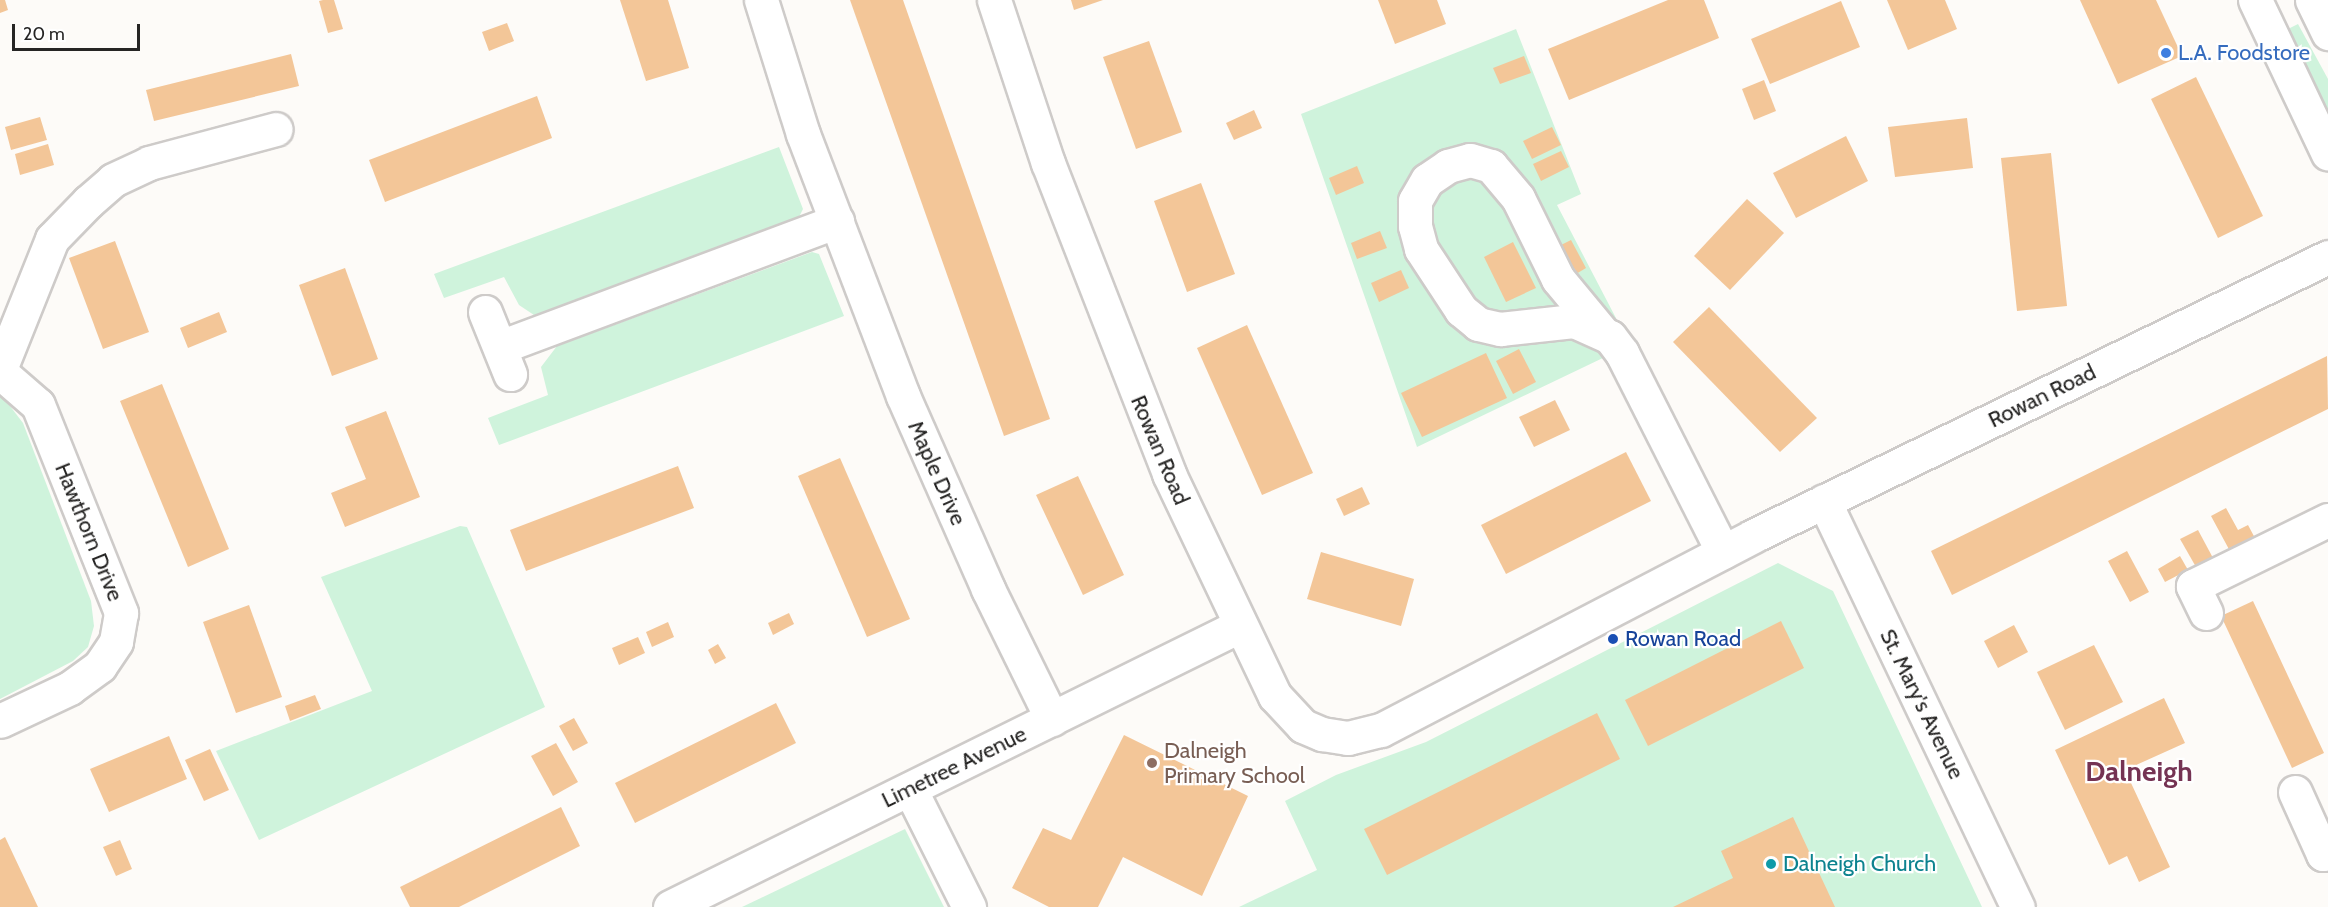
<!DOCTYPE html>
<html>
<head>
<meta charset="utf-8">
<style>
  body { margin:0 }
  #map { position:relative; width:2328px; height:907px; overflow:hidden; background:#fdfbf8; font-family:Cabin,sans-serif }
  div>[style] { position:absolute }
  .green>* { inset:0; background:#cff3dc }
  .building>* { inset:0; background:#f3c698 }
  .roads { filter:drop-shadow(2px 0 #cecbc9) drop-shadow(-2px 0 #cecbc9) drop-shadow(0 2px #cecbc9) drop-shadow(0 -2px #cecbc9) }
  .minor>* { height:33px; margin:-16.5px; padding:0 16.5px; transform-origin:16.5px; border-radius:16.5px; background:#fff }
  .dots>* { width:16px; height:16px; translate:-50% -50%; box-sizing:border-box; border:3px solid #fff; border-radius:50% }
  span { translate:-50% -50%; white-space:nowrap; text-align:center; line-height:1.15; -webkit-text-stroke:4.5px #fff; paint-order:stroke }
  .shop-label { font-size:22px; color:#366cbe }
  .left { translate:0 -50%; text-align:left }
  .street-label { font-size:22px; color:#262524 }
  .transit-label { font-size:22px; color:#164399 }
  .education-label { font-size:22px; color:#785e54 }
  .culture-label { font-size:22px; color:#0d838f }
  .district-label { font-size:28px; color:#753353; font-weight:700 }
  .scale { position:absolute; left:12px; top:24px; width:128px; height:27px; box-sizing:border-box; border:3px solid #262524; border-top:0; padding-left:8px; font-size:18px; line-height:21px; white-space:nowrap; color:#262524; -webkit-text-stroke:4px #fff; paint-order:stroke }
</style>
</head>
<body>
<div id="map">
  <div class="green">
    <i style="clip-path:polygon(2298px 24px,2328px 79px,2328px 118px,2288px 36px,2288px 29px)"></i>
    <i style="clip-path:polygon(1516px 29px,1581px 194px,1557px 205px,1630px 345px,1417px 447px,1301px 114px)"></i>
    <i style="clip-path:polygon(779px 147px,803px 209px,799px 217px,546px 313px,534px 315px,519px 305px,504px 277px,444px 298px,434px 274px)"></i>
    <i style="clip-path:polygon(812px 252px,819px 254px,844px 316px,499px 445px,488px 418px,548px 395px,541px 367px,557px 346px)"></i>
    <i style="clip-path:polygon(0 393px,23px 423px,91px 601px,94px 626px,88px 647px,73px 661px,0 699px)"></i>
    <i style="clip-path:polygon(460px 526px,467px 527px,545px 707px,259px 840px,216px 751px,372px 691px,321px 577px)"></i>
    <i style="clip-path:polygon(1778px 563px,1833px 591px,1982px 907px,1239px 907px,1317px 870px,1285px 801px,1336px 775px,1426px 742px)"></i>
    <i style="clip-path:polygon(905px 829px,944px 907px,742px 907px)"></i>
  </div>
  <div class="building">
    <i style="clip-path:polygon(0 0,5px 0,8px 10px,0 13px)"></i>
    <i style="clip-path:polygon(323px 0,334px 0,343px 29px,328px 33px,319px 1px)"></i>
    <i style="clip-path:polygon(620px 0,668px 0,689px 68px,646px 81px)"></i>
    <i style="clip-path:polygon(850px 0,903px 0,1050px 419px,1004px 436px)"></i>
    <i style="clip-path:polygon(1071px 0,1103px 0,1074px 10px)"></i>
    <i style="clip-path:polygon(1378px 0,1437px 0,1446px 24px,1395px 44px)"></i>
    <i style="clip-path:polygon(1668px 0,1704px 0,1719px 38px,1569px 100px,1548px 49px)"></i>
    <i style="clip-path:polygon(1887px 0,1945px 0,1957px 29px,1908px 50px)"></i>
    <i style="clip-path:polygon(2080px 0,2156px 0,2182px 56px,2118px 84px)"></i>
    <i style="clip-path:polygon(1841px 1px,1860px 47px,1770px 84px,1751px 39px)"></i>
    <i style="clip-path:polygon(507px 23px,514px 41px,489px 51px,482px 32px)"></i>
    <i style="clip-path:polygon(1149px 41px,1182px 132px,1136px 149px,1103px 57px)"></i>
    <i style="clip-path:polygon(291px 54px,299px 86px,154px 121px,146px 90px)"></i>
    <i style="clip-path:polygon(1524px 56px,1531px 73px,1500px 84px,1493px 68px)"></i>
    <i style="clip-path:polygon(2196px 77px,2263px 216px,2218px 238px,2151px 99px)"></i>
    <i style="clip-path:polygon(1764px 80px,1776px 111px,1754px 120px,1742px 89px)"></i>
    <i style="clip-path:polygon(537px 96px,552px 138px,385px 202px,369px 160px)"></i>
    <i style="clip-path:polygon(1254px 110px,1262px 128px,1234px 140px,1226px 123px)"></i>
    <i style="clip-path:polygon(40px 117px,47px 140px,11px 150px,5px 127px)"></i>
    <i style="clip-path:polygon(1967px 118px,1973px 168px,1895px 177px,1888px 127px)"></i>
    <i style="clip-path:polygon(1552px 127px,1561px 145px,1532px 159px,1523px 141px)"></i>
    <i style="clip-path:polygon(1846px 136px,1868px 181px,1796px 218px,1773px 173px)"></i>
    <i style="clip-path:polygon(48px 144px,54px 165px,20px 175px,15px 154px)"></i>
    <i style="clip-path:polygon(1561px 151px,1569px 167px,1541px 181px,1533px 164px)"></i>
    <i style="clip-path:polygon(2051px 153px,2067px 306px,2017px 311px,2001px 158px)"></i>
    <i style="clip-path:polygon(1357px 166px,1364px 183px,1336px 195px,1329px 178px)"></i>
    <i style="clip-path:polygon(1201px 183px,1235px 274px,1187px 292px,1154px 201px)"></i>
    <i style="clip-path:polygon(1747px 199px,1784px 233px,1730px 290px,1694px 256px)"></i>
    <i style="clip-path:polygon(1380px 231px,1387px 248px,1357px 259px,1351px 243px)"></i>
    <i style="clip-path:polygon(1571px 240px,1586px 268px,1571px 277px,1555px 248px)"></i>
    <i style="clip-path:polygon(115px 241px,149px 332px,103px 349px,69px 258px)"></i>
    <i style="clip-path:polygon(1513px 242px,1536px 288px,1506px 302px,1484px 257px)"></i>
    <i style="clip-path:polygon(345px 268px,378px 359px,332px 376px,299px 285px)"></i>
    <i style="clip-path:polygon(1401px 270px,1409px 288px,1379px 302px,1371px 283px)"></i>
    <i style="clip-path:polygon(1709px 307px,1817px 418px,1780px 452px,1673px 342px)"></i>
    <i style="clip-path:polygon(219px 312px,227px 332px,188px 348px,180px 328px)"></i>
    <i style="clip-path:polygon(1247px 325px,1313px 473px,1262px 495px,1197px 348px)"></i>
    <i style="clip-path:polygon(1519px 349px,1536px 382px,1513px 394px,1496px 361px)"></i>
    <i style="clip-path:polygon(1486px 353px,1507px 398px,1422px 437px,1401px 393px)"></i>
    <i style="clip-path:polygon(2327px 356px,2328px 409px,1952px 595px,1931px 551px)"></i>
    <i style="clip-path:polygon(162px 384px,229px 549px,188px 567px,120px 401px)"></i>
    <i style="clip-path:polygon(1555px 400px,1570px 430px,1534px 447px,1519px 417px)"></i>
    <i style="clip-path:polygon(386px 411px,420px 497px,345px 527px,331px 493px,366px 479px,345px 427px)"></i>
    <i style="clip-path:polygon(1626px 452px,1651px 501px,1506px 574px,1481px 525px)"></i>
    <i style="clip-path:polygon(840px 458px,910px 619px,867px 637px,798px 476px)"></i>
    <i style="clip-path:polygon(678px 466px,694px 508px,526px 571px,510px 530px)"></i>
    <i style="clip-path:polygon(1078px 476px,1124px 575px,1083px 595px,1036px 495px)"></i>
    <i style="clip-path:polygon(1362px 487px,1370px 504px,1344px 516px,1336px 499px)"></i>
    <i style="clip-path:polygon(2226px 508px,2238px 530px,2248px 525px,2256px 540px,2231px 553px,2211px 516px)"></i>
    <i style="clip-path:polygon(2198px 530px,2213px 558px,2196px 567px,2180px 539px)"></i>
    <i style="clip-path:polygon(2127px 551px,2149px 592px,2130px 602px,2108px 561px)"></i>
    <i style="clip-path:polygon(1321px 552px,1414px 579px,1401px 626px,1307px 599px)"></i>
    <i style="clip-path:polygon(2180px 556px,2188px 570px,2165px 582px,2158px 569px)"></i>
    <i style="clip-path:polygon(2253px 601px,2324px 753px,2292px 768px,2221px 616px)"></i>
    <i style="clip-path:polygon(249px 605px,282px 697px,236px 713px,203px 622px)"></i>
    <i style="clip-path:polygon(789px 613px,794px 624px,773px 635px,768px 623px)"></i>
    <i style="clip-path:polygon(1781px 621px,1804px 668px,1648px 746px,1625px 700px)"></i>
    <i style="clip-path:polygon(668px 622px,674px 637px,652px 647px,646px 632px)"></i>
    <i style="clip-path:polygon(2014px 625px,2028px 652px,1998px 668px,1984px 641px)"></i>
    <i style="clip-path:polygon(638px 637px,645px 653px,619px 665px,612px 648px)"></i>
    <i style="clip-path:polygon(718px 644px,726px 658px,715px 664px,708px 650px)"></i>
    <i style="clip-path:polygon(2094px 645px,2123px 702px,2065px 730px,2037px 672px)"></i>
    <i style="clip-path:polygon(315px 695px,321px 709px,290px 721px,285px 706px)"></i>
    <i style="clip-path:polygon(2164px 698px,2185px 743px,2125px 770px,2170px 867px,2139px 882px,2127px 856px,2109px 865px,2055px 750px)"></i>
    <i style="clip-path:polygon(776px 703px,796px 743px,635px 823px,615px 783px)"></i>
    <i style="clip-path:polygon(1597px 713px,1620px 759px,1387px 875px,1364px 829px)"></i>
    <i style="clip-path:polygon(574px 718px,588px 743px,573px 751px,559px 726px)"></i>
    <i style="clip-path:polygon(1124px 735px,1248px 796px,1202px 896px,1123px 857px,1098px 907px,1049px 907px,1012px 888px,1043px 828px,1071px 840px)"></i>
    <i style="clip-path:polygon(169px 736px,187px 779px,109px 812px,90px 769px)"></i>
    <i style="clip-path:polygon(556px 743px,578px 782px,553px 796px,531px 756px)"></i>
    <i style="clip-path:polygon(210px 749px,229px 790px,204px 801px,185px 760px)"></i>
    <i style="clip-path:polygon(561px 807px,580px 846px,459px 907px,410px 907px,400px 887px)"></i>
    <i style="clip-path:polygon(1793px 817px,1835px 907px,1673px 907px,1733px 878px,1721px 851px)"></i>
    <i style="clip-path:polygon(5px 837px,38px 907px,0 907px,0 840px)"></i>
    <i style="clip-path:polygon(120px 840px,132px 869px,116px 876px,103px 847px)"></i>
  </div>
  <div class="roads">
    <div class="minor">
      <i style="left:761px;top:0;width:140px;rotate:72.6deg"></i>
      <i style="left:803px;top:134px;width:280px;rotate:69.1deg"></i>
      <i style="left:903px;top:396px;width:211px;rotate:66.2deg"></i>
      <i style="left:988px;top:589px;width:145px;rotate:63.8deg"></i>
      <i style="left:994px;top:0;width:172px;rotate:71.7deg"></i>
      <i style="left:1048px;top:163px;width:334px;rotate:68.7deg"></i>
      <i style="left:1169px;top:474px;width:246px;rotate:64.5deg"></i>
      <i style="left:1275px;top:696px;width:41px;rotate:47deg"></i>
      <i style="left:1303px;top:726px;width:21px;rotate:23deg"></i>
      <i style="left:1322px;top:734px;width:26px;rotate:9deg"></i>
      <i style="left:1348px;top:738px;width:34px;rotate:-14deg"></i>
      <i style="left:1381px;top:730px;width:420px;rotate:-27.5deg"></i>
      <i style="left:1753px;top:536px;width:639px;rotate:-25.88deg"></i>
      <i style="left:2255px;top:0;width:170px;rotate:64.6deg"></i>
      <i style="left:2312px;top:0;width:37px;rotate:64deg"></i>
      <i style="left:485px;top:312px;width:67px;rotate:68deg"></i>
      <i style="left:1602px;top:332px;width:69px;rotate:-129.7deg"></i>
      <i style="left:1558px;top:279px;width:90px;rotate:-116.3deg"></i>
      <i style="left:1518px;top:198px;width:42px;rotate:-130.2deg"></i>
      <i style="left:1491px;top:166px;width:22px;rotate:-164deg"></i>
      <i style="left:1470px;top:160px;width:23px;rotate:165deg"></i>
      <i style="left:1448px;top:166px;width:25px;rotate:146deg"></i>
      <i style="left:1427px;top:180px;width:24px;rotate:120deg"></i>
      <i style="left:1415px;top:201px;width:25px;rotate:90deg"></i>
      <i style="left:1415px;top:226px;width:24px;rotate:75deg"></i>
      <i style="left:1421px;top:249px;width:73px;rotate:56.7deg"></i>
      <i style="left:1461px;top:310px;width:22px;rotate:39deg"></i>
      <i style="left:1478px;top:324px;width:23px;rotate:13deg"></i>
      <i style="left:1500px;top:329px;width:74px;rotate:-6.2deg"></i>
      <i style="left:1574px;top:321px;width:39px;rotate:24deg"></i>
      <i style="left:1610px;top:337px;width:20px;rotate:53deg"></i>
      <i style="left:1622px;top:353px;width:223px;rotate:63.1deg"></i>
      <i style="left:500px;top:347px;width:360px;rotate:-20.5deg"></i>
      <i style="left:0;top:369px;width:140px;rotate:-68.2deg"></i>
      <i style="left:52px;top:239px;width:52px;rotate:-45.8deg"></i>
      <i style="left:88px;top:202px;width:33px;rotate:-41deg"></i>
      <i style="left:113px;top:180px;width:40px;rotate:-25deg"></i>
      <i style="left:149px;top:163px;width:131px;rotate:-15deg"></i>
      <i style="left:0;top:372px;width:50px;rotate:41deg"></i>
      <i style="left:38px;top:405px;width:224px;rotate:68.2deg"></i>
      <i style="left:121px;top:613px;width:29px;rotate:100deg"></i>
      <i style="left:116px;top:642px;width:29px;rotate:124deg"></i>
      <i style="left:100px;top:666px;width:37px;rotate:144deg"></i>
      <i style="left:70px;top:688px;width:77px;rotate:154.8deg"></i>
      <i style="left:1824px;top:501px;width:450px;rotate:64.5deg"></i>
      <i style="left:2206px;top:613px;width:30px;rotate:-116deg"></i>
      <i style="left:2193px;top:586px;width:150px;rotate:-26.1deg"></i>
      <i style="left:910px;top:789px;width:132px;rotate:63.4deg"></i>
      <i style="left:2295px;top:792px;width:68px;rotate:65.7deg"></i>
      <i style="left:2323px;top:854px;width:5px;rotate:-22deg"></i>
      <i style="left:670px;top:907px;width:635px;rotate:-26.28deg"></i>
    </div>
  </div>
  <div class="dots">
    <i style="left:2166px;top:53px;background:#3f7fe0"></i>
    <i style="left:1613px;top:639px;background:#1a4fb4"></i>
    <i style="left:1152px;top:763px;background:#8d6e63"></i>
    <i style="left:1771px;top:864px;background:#0f9aa8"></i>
  </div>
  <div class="shop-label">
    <span class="left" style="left:2178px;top:53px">L.A. Foodstore</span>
  </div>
  <div class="street-label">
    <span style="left:2042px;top:396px;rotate:-26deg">Rowan Road</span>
    <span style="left:1160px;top:450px;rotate:67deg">Rowan Road</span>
    <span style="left:937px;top:473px;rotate:66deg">Maple Drive</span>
    <span style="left:89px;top:532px;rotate:68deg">Hawthorn Drive</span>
    <span style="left:1922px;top:704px;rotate:64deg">St. Mary's Avenue</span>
    <span style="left:954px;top:767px;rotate:-26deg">Limetree Avenue</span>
  </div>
  <div class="transit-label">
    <span class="left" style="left:1625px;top:639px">Rowan Road</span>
  </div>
  <div class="education-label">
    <span class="left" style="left:1164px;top:763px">Dalneigh<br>Primary School</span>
  </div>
  <div class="culture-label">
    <span class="left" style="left:1783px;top:864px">Dalneigh Church</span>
  </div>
  <div class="district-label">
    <span style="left:2139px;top:771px">Dalneigh</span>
  </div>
  <div class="scale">20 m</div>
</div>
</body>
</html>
